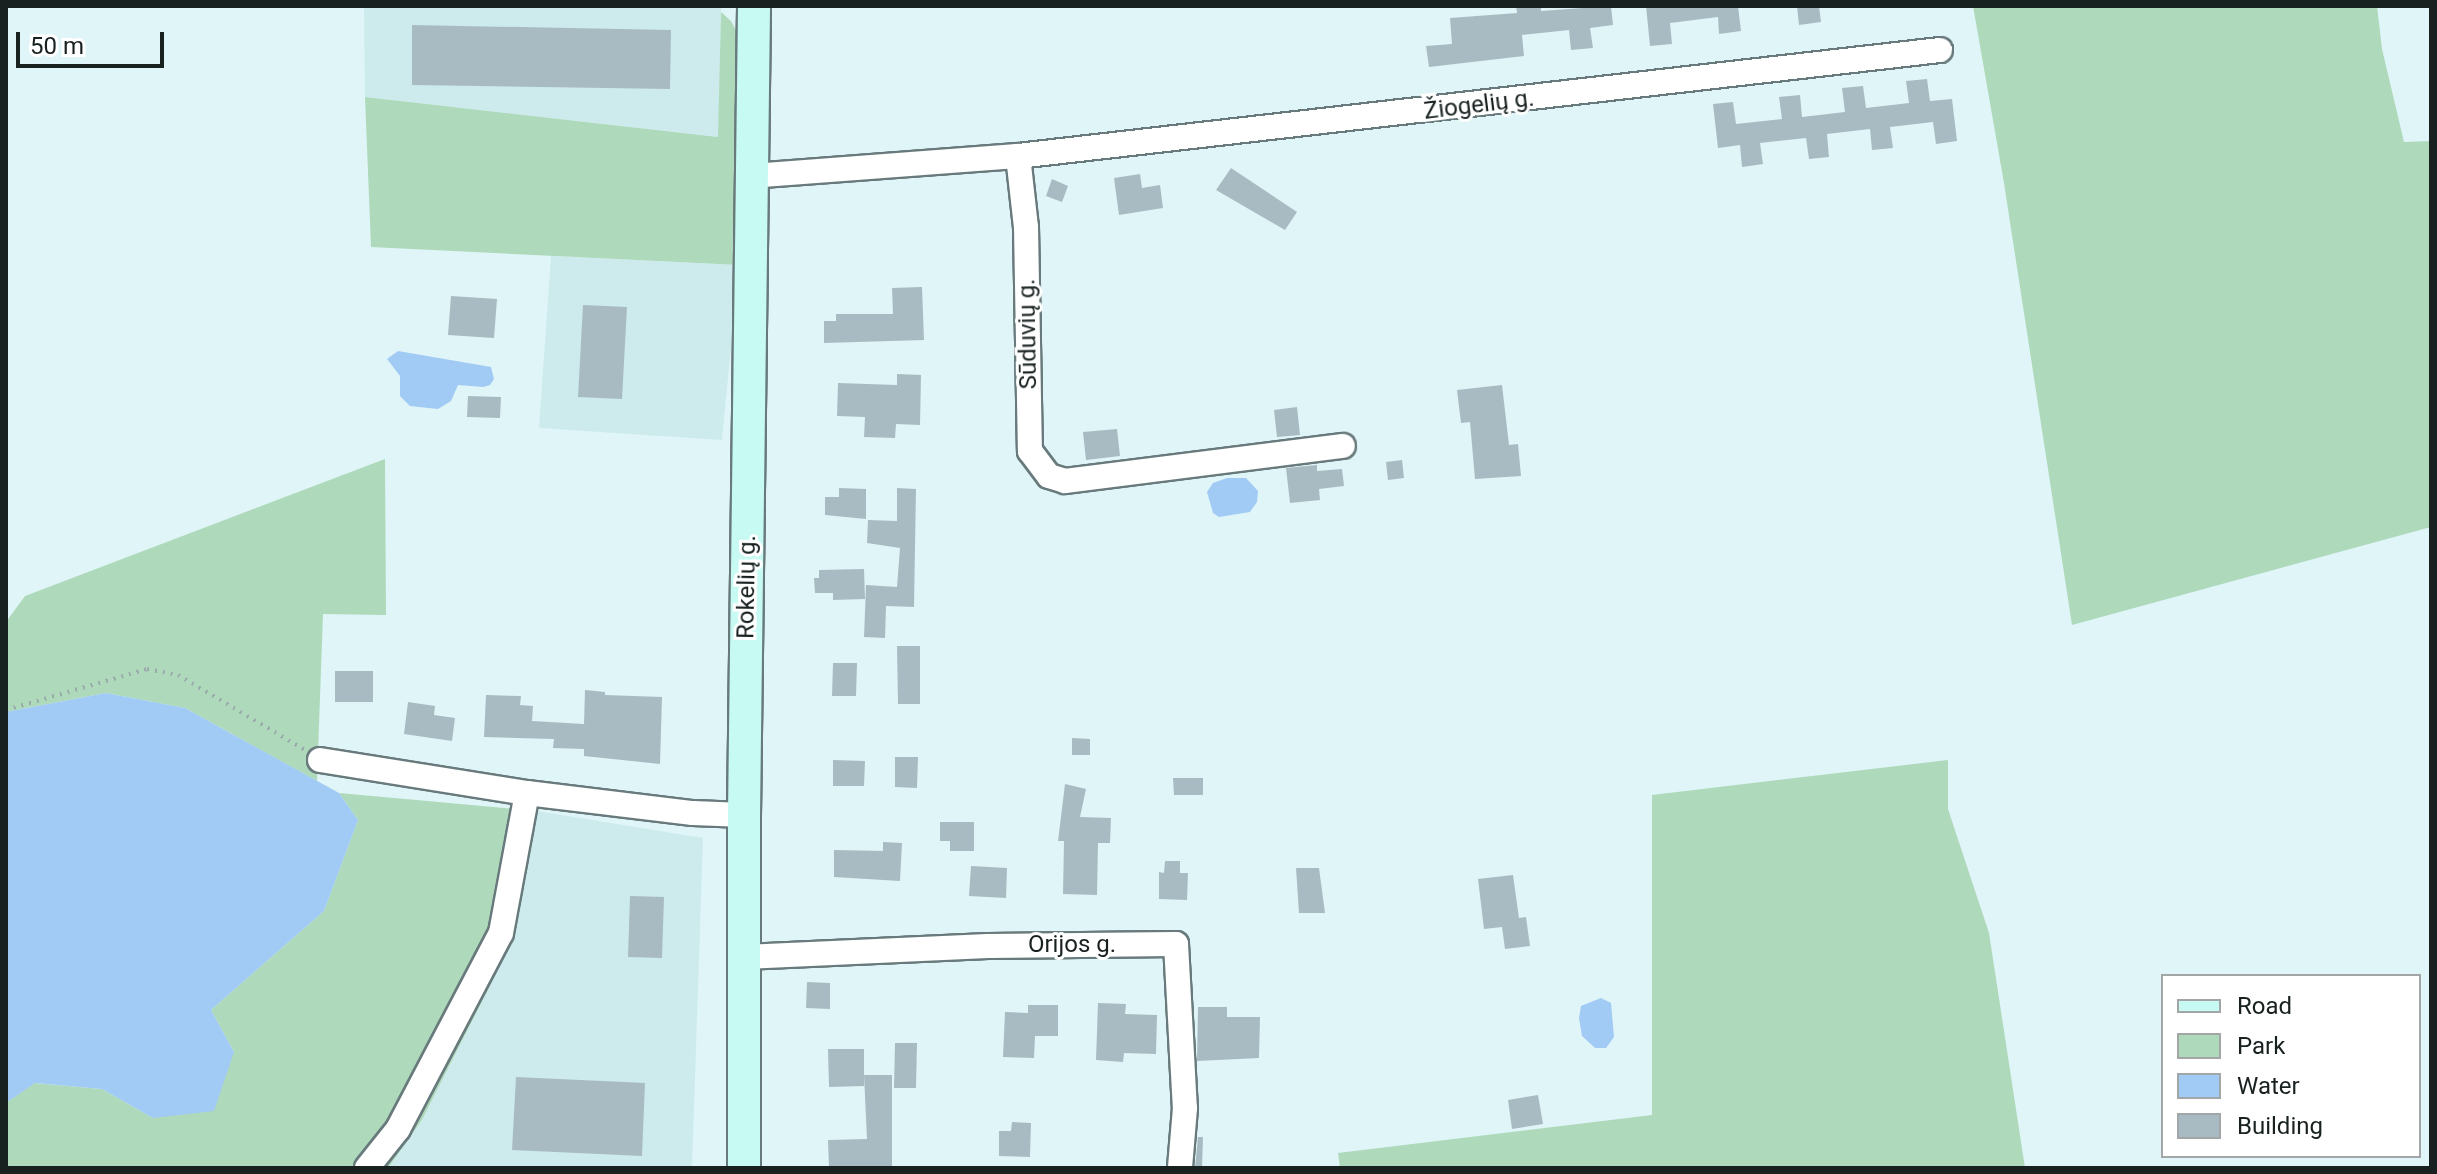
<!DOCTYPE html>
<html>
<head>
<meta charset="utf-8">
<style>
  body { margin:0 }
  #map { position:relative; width:2437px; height:1174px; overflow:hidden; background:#e0f5f7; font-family:Roboto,sans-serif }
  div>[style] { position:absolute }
  .built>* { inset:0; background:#cdebed }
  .green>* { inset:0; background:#aed9bb }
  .water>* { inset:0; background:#a1caf5 }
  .building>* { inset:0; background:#a9bbc2 }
  .path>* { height:4px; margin-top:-2px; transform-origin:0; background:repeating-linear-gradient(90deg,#9aabac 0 2px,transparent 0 8px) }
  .roads { filter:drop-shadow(2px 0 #687a7c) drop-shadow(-2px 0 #687a7c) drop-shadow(0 2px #687a7c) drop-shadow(0 -2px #687a7c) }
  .street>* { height:24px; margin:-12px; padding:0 12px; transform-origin:12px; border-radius:12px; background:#fff }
  .secondary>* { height:32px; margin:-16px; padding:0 16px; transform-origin:16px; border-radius:16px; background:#c7faf2 }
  span { translate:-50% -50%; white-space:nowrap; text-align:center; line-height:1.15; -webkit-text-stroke:6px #fff; paint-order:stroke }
  .street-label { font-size:24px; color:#182020 }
  .frame { position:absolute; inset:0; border:8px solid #182020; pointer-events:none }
  .legend { position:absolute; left:2161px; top:974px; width:260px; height:184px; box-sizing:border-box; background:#fff; border:2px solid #a3a6a6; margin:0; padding:10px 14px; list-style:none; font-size:24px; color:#182020 }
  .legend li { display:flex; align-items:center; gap:16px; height:40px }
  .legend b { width:40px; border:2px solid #a3a6a6 }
  .scale { position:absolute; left:16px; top:32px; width:148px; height:36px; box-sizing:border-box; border:4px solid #182020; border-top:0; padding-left:10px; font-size:24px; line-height:28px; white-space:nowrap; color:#182020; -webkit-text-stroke:6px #fff; paint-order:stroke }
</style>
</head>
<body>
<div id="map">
  <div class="built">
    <i style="clip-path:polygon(364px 6px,721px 6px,719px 137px,365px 97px)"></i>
    <i style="clip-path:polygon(551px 256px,739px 265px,722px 440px,539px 428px)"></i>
    <i style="clip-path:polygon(537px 811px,703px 838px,692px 1168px,388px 1168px,422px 1120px,514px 938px)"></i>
  </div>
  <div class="green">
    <i style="clip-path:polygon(1973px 6px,2377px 6px,2382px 49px,2404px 142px,2431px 141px,2431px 527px,2072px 625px,2004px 183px)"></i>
    <i style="clip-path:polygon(721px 12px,731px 21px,737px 32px,739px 265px,371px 247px,365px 97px,718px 137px)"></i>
    <i style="clip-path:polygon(385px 459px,386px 615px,323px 614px,317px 781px,185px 708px,106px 693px,6px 712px,6px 622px,25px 596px)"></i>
    <i style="clip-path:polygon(1948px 760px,1948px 809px,1989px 933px,2025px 1168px,1340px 1168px,1338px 1153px,1652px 1115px,1652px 795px)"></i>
    <i style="clip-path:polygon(339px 793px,537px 811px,514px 938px,422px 1120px,388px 1168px,6px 1168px,6px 1103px,34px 1083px,102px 1089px,153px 1118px,234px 1052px,211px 1010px,324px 911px,358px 820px)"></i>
  </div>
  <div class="water">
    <i style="clip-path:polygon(398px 351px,491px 367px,494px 379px,490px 385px,483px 387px,458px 385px,451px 401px,438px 409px,410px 406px,400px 396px,400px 376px,387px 359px)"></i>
    <i style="clip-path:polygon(1227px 478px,1246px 478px,1258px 491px,1257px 502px,1250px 512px,1219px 517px,1213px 513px,1207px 492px,1213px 483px)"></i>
    <i style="clip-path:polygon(106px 693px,185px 708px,339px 793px,358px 820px,324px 911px,211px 1010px,234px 1052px,214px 1111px,153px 1118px,102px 1089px,35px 1083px,6px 1103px,6px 712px)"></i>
    <i style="clip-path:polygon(1601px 998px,1611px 1003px,1614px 1037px,1606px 1048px,1595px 1048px,1582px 1036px,1579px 1018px,1581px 1006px)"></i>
  </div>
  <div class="building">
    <i style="clip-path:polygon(1516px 6px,1541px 6px,1541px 11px,1611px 6px,1613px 25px,1590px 28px,1593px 48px,1571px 50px,1569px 30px,1522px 35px,1524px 56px,1429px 67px,1426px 46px,1452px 44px,1450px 18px,1517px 13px)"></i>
    <i style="clip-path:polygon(1646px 6px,1738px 6px,1741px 31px,1719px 34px,1718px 17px,1670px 23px,1672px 44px,1650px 46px)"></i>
    <i style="clip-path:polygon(1797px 6px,1819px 6px,1821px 22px,1799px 25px)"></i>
    <i style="clip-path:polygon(412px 25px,671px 30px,670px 89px,412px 85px)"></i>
    <i style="clip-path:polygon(1927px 79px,1930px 101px,1952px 99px,1957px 141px,1936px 144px,1933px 122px,1890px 127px,1893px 148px,1872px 150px,1870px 129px,1827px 134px,1829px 157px,1809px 159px,1806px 138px,1760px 143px,1763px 164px,1742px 167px,1740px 145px,1718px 148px,1713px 104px,1733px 102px,1736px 124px,1782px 119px,1779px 97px,1800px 95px,1802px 117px,1845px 112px,1842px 88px,1863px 86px,1866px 108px,1909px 103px,1906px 81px)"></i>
    <i style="clip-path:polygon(1231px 168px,1297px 212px,1285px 230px,1216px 190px)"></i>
    <i style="clip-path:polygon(1140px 174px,1142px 188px,1160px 185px,1163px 208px,1119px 215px,1114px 178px)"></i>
    <i style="clip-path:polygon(1052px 179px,1068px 186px,1062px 202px,1046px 196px)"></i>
    <i style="clip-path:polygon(922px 287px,924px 340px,824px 343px,824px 321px,836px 321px,836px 314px,893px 314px,892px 288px)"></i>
    <i style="clip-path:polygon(451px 296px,497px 299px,494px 338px,448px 335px)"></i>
    <i style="clip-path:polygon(583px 305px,627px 307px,622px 399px,578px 397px)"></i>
    <i style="clip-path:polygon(897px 374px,921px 375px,920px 425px,896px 424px,895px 438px,864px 437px,865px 417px,837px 416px,838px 383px,897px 385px)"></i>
    <i style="clip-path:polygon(1502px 385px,1509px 445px,1518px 444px,1521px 476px,1475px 479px,1470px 422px,1461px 423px,1457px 390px)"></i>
    <i style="clip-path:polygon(468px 396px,501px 397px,500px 418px,467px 417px)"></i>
    <i style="clip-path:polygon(1297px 407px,1300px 435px,1277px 437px,1274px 410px)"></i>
    <i style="clip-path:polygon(1117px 429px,1120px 456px,1086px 460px,1083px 432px)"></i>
    <i style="clip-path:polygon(1402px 460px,1404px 478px,1388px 480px,1386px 462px)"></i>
    <i style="clip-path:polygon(1317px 465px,1317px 471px,1342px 469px,1344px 486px,1319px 489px,1320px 500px,1290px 503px,1286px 468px)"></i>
    <i style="clip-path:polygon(839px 488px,866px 489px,866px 519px,825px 515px,825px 497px,839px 497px)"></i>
    <i style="clip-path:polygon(897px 488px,916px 489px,914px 607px,886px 606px,885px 638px,864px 637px,866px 585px,897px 587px,900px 548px,867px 543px,868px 520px,897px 521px)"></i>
    <i style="clip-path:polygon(864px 569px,865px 599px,833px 600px,833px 593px,815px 593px,814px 578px,819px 578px,819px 570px)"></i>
    <i style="clip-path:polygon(897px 646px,920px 646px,920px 704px,898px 704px)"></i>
    <i style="clip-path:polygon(833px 663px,857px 663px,856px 696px,832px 696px)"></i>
    <i style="clip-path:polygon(335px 671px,373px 671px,373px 702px,335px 702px)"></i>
    <i style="clip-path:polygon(585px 690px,605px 692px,605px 695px,662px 697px,660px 764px,584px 756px,584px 749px,553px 748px,554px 739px,484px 737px,486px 695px,521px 696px,520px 705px,533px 706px,532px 721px,584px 724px)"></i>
    <i style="clip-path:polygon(408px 702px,435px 706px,434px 715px,455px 718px,452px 741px,404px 734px)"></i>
    <i style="clip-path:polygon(1072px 738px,1090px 739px,1090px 755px,1072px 755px)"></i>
    <i style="clip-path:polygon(895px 757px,918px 757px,917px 788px,895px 787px)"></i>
    <i style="clip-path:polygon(833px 760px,865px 761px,864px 786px,833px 786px)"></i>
    <i style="clip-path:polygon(1173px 778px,1203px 778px,1203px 795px,1174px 795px)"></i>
    <i style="clip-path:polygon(1065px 784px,1086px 789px,1080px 817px,1111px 818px,1110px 843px,1098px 843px,1097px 895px,1063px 894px,1064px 841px,1058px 841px)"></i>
    <i style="clip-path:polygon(940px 822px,974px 822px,974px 851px,950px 851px,950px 841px,940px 841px)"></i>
    <i style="clip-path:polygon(883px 842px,902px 843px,900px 881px,834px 877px,834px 850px,883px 851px)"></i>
    <i style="clip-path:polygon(1165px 861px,1180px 861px,1180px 873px,1188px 873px,1187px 900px,1159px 899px,1159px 872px,1164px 873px)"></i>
    <i style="clip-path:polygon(971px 866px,1007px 868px,1006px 898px,969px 896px)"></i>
    <i style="clip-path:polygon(1296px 868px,1319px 868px,1325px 913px,1299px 913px)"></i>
    <i style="clip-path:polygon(1513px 875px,1519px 918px,1526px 917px,1530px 946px,1505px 949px,1502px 927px,1484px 929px,1478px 879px)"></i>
    <i style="clip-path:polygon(630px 896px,664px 897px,662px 958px,628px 957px)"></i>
    <i style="clip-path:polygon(807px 982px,830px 983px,830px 1009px,806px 1008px)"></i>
    <i style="clip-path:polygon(1098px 1003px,1126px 1004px,1125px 1014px,1157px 1015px,1156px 1054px,1124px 1053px,1123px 1062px,1096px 1060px)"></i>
    <i style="clip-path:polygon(1028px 1005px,1058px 1005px,1058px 1036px,1035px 1036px,1034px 1058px,1003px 1057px,1005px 1012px,1028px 1013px)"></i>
    <i style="clip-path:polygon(1198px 1007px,1227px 1007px,1227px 1017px,1260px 1017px,1259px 1058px,1197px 1061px)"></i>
    <i style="clip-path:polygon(895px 1043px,917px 1043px,916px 1088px,894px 1088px)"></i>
    <i style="clip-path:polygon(828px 1049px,864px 1049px,864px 1086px,829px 1087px)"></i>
    <i style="clip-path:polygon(864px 1075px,892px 1075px,892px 1168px,829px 1168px,828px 1140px,867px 1139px)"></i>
    <i style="clip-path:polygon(516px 1077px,645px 1083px,642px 1156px,512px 1150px)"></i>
    <i style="clip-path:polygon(1538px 1095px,1543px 1124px,1512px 1129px,1508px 1100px)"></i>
    <i style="clip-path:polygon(1012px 1122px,1031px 1123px,1030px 1157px,999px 1156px,999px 1131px,1011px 1131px)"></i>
    <i style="clip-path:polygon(1198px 1137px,1203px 1137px,1202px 1168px,1195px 1168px)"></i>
  </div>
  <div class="path">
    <i style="left:6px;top:710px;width:147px;rotate:-16.2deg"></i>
    <i style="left:147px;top:669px;width:32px;rotate:11deg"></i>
    <i style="left:178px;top:675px;width:147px;rotate:30.6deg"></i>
  </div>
  <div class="roads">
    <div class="street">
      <i style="left:1018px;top:156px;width:71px;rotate:83.6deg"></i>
      <i style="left:1026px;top:227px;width:224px;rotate:89deg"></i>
      <i style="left:1030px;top:451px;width:31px;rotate:53deg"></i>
      <i style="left:1049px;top:476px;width:17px;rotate:17deg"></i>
      <i style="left:1065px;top:481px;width:280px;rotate:-7.2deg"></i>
      <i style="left:751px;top:176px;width:268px;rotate:-4.3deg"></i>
      <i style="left:1018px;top:156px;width:928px;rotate:-6.56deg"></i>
      <i style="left:320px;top:760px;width:210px;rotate:9.1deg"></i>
      <i style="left:527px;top:793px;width:167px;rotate:6.9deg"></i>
      <i style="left:693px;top:813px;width:51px;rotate:2.2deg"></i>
      <i style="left:744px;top:957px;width:244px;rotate:-2.6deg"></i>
      <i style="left:988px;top:946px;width:188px;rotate:-0.6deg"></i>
      <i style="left:1176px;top:944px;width:164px;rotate:86.9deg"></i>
      <i style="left:1185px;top:1108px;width:60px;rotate:94.8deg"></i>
      <i style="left:367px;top:1168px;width:50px;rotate:-51.5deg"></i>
      <i style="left:398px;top:1129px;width:221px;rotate:-62.3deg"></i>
      <i style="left:501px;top:933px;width:142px;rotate:-79.5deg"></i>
    </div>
    <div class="secondary">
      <i style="left:744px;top:1168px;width:353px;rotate:-90deg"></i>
      <i style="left:744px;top:815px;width:809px;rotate:-89.29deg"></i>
    </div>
  </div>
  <div class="street-label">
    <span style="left:1479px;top:105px;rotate:-7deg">Žiogelių g.</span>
    <span style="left:1028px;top:334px;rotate:-91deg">Sūduvių g.</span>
    <span style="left:747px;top:587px;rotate:-89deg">Rokelių g.</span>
    <span style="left:1072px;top:945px">Orijos g.</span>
  </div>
  <div class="frame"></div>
  <ul class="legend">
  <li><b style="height:10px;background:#c7faf2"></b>Road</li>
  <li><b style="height:22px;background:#aed9bb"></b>Park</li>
  <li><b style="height:22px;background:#a1caf5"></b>Water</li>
  <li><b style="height:22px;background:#a9bbc2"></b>Building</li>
  </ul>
  <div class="scale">50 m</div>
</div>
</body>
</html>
